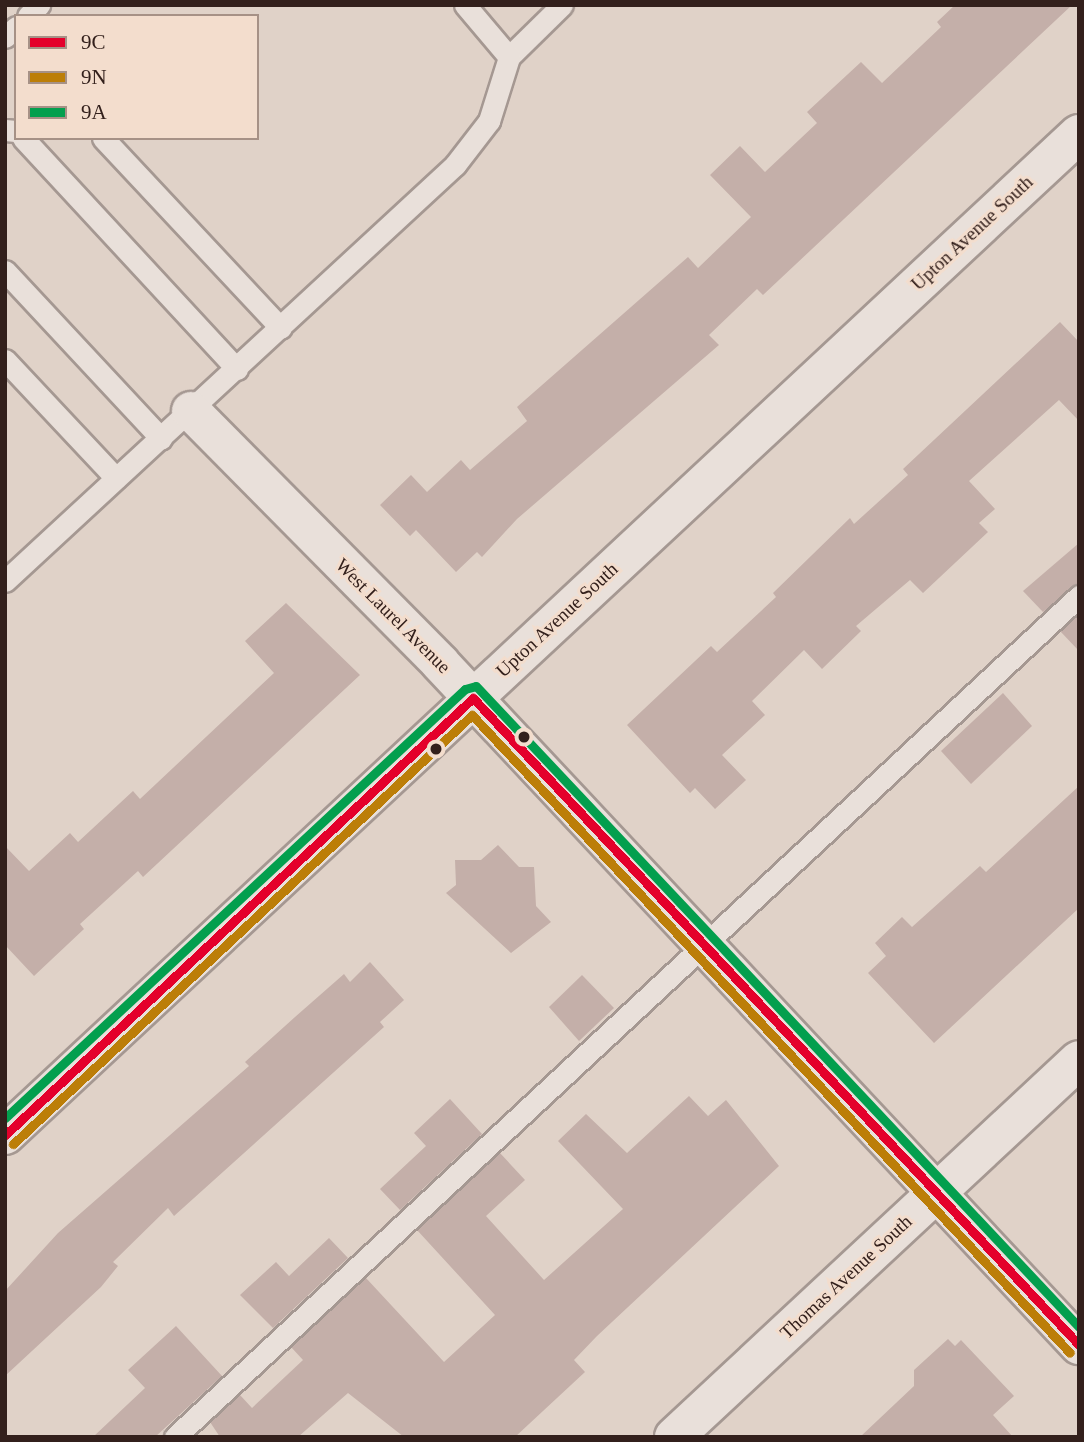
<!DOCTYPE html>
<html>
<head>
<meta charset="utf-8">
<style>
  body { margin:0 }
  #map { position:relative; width:1084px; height:1442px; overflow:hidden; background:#e0d2c8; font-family:Georgia,serif }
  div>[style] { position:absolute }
  .building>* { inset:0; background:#c4afa9 }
  .roads { filter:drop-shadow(2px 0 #a59892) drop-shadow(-2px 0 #a59892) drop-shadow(0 2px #a59892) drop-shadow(0 -2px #a59892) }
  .lane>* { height:21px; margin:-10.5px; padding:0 10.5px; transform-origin:10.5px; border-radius:10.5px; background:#e9e0da }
  .street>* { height:38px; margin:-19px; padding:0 19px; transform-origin:19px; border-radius:19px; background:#e9e0da }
  .bus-1>* { height:9px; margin:-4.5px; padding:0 4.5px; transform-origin:4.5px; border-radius:4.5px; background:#e4002b }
  .bus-2>* { height:9px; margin:-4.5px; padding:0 4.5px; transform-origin:4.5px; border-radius:4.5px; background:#bc7e08 }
  .bus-3>* { height:9px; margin:-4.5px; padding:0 4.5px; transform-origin:4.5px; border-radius:4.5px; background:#039f4e }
  .dots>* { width:19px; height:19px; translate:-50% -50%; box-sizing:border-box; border:4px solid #f3ddcd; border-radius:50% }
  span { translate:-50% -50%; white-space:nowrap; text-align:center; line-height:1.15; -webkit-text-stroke:6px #f3ddcd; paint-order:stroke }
  .street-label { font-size:19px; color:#33201c }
  .frame { position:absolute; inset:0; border:7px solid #33201c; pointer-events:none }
  .legend { position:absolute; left:14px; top:14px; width:245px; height:126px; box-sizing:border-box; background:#f3ddcd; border:2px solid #a69186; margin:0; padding:9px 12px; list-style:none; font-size:21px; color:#33201c }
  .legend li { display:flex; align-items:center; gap:14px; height:35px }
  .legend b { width:35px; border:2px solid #a69186 }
</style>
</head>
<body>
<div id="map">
  <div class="building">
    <i style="clip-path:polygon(955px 5px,1072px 5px,763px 295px,757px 289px,709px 335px,719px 345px,517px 519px,482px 557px,477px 552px,456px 572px,416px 530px,410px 536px,380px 505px,411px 475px,427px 492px,461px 460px,470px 470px,527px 421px,517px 407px,688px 257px,698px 268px,751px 217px,710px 175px,740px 146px,765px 172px,817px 123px,807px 112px,861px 62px,882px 83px,941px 27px,937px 22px)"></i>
    <i style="clip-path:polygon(1060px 322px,1079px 342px,1079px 421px,1059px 400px,969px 481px,995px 509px,979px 523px,988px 532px,923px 593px,910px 580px,856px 626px,861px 631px,822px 669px,804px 650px,752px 701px,765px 715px,722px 755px,746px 780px,715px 809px,695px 788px,690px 793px,627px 725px,711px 646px,717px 652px,776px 597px,773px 593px,850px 518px,854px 524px,908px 475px,903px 469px)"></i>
    <i style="clip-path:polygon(1079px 543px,1079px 583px,1043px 612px,1023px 591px)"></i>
    <i style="clip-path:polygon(286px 603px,360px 675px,143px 877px,138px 871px,80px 924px,84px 929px,34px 976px,5px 945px,5px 846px,29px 871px,70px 833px,78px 842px,133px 791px,140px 799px,274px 673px,245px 641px)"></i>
    <i style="clip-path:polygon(1079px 614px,1079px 651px,1060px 631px)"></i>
    <i style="clip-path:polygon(1003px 693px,1032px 726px,971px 784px,941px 751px)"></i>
    <i style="clip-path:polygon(1079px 786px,1079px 908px,934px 1043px,868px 973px,886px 956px,875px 943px,902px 917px,912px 927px,980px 866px,986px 872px)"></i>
    <i style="clip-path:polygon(498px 845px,519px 867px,534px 867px,536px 906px,551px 922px,511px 953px,446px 893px,456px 885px,455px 860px,481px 860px)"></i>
    <i style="clip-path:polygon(370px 962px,404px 1000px,380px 1022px,384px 1027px,174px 1216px,168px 1208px,113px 1262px,118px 1266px,101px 1287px,5px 1376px,5px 1291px,58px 1233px,249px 1066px,245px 1062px,295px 1017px,344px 974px,350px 982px)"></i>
    <i style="clip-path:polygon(582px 975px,614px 1008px,579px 1041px,549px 1007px)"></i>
    <i style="clip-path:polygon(689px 1096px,708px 1116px,726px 1100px,779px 1166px,597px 1336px,574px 1360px,585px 1372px,515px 1437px,404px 1437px,348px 1393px,298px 1437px,220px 1437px,210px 1422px,240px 1395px,252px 1408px,303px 1360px,291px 1347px,366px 1278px,444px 1362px,495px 1315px,417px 1230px,500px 1153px,525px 1180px,486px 1216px,544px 1280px,623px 1209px,558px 1141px,586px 1114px,627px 1153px)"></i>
    <i style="clip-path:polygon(450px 1099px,482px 1134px,400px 1210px,380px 1189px,426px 1146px,414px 1133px)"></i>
    <i style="clip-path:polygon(329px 1238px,348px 1258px,273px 1328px,240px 1295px,276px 1262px,289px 1276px)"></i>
    <i style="clip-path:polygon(176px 1326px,222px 1376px,155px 1437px,93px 1437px,145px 1388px,128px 1370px)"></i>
    <i style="clip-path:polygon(948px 1339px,955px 1346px,961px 1340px,1014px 1396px,993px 1415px,1013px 1437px,860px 1437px,914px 1386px,914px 1370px)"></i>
  </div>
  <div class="roads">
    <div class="lane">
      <i style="left:28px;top:16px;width:16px;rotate:-45deg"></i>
      <i style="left:5px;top:37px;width:15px;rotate:-42deg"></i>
      <i style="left:509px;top:57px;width:74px;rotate:-44.5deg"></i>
      <i style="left:5px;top:130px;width:11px;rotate:5deg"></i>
      <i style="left:23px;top:138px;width:315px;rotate:47.2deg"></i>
      <i style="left:103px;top:138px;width:260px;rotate:46.9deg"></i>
      <i style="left:5px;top:271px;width:229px;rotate:47deg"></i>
      <i style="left:5px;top:360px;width:162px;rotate:46.8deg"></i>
      <i style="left:5px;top:581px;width:613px;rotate:-42.75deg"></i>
      <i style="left:455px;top:165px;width:56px;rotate:-52.3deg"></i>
      <i style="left:489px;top:121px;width:67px;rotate:-72.6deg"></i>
      <i style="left:509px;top:57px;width:68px;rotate:-130.2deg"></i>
      <i style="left:175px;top:1437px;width:1235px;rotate:-42.93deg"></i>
    </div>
    <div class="street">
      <i style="left:191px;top:411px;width:354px;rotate:45.3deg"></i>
      <i style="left:440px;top:663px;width:935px;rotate:46.86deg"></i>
      <i style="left:5px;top:1135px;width:1468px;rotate:-42.99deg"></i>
      <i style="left:674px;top:1437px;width:553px;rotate:-42.95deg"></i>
    </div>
  </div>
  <div class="bus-1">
    <i style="left:5px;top:1135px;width:640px;rotate:-43.04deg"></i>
    <i style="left:473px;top:698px;width:886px;rotate:46.87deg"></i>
  </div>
  <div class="bus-2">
    <i style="left:13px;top:1144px;width:628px;rotate:-43.07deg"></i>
    <i style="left:472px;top:715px;width:874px;rotate:46.85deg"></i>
  </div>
  <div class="bus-3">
    <i style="left:5px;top:1118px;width:629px;rotate:-43deg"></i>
    <i style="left:465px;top:689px;width:11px;rotate:-15deg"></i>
    <i style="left:476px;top:686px;width:880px;rotate:46.75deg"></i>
  </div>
  <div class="dots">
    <i style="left:524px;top:737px;background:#33201c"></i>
    <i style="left:436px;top:749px;background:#33201c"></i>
  </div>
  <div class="street-label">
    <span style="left:972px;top:233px;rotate:-43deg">Upton Avenue South</span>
    <span style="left:393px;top:616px;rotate:45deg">West Laurel Avenue</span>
    <span style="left:557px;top:620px;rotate:-43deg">Upton Avenue South</span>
    <span style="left:846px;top:1277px;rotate:-43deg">Thomas Avenue South</span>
  </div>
  <div class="frame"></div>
  <ul class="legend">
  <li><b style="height:9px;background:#e4002b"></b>9C</li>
  <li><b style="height:9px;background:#bc7e08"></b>9N</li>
  <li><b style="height:9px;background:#039f4e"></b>9A</li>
  </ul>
</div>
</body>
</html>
